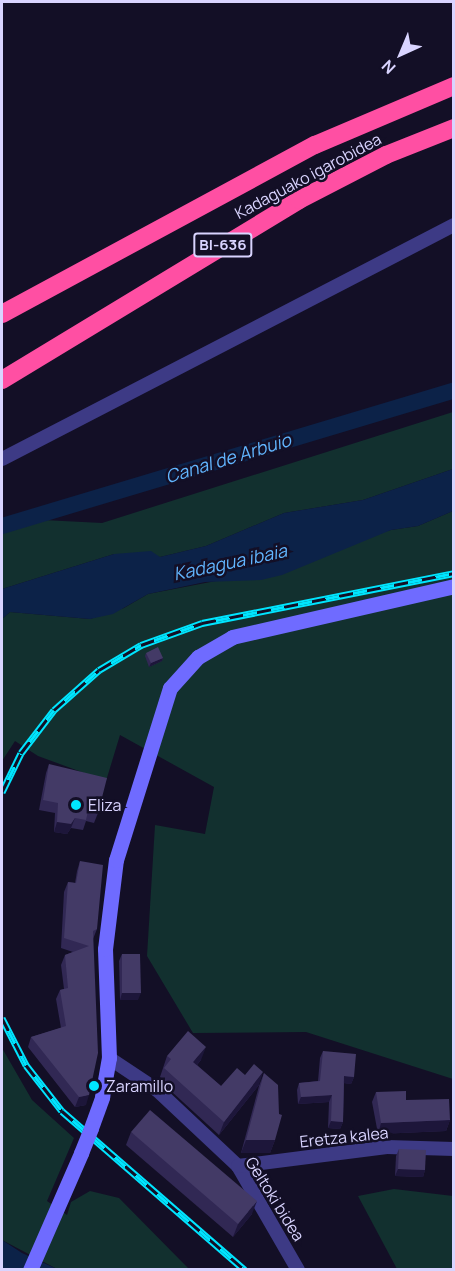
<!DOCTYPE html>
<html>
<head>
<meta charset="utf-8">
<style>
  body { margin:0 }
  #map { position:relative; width:455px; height:1271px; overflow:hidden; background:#130f26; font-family:Manrope,sans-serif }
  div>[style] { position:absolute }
  .green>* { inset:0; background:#12302f }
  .water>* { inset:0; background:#0c2248 }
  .canal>* { height:16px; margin:-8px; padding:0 8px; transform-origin:8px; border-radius:8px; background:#0c2248 }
  .street>* { height:14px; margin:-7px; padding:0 7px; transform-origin:7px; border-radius:7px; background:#3d3a85 }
  .secondary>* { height:15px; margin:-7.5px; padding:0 7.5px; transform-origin:7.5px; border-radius:7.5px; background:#6f6bff }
  .highway>* { height:18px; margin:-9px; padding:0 9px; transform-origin:9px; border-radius:9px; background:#ff4fa3 }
  .rail>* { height:7px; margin-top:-3.5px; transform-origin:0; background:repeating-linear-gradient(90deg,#130f26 0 14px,#00e5ff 0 28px); box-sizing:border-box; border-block:2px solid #00e5ff }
  .secondary-bridge>* { height:15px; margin:-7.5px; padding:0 7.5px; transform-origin:7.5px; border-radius:7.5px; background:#6f6bff }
  .wall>* { inset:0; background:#312854 }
  .shaded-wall>* { inset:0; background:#1d163a }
  .building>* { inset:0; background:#433a66 }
  .dots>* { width:16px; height:16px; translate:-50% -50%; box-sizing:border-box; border:3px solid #130f26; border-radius:50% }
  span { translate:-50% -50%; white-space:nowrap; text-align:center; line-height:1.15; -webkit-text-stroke:5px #130f26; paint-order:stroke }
  .shield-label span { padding:2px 4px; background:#130f26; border:2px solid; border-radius:4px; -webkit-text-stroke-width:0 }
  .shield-label { font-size:15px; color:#d9d4ff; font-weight:700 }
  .street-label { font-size:16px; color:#d9d4ff }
  .poi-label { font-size:16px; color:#d9d4ff }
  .left { translate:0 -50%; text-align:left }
  .water-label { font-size:18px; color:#62b6ff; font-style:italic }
  .frame { position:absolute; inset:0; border:3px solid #d9d4ff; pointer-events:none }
  .north { position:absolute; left:371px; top:24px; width:60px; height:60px; -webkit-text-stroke:4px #130f26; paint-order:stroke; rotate:224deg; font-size:16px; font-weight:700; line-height:24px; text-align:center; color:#d9d4ff }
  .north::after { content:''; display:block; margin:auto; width:21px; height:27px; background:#d9d4ff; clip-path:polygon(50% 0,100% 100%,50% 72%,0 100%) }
</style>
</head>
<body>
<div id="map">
  <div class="green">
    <i style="clip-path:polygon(453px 412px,453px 469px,363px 500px,284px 513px,206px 546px,160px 557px,114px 554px,2px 589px,2px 533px,43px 520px,102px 523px)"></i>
    <i style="clip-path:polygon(453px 511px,453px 1079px,306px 1032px,193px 1033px,147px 956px,155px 825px,205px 834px,214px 787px,120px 735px,106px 781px,38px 756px,15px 741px,2px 761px,2px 619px,10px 612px,90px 619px,124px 608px,148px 594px,221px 580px,391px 530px,418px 526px)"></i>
    <i style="clip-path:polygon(2px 1048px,32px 1100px,74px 1138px,47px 1201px,67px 1215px,71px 1202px,90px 1191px,119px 1198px,189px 1269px,57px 1269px,2px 1240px)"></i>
    <i style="clip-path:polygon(394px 1189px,453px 1196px,453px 1269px,397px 1269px,358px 1196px)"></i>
  </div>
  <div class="water">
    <i style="clip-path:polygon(453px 469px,453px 511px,418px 526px,391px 530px,282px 575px,261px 580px,205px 582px,148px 594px,113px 614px,90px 619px,10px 612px,2px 619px,2px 589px,114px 554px,151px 551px,160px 557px,206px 546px,284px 513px,363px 500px)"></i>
    <i style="clip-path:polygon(2px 1240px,22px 1253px,57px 1269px,2px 1269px)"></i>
  </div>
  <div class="canal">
    <i style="left:2px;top:526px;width:472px;rotate:-16.7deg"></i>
  </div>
  <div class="street">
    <i style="left:2px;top:459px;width:509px;rotate:-27.37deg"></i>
    <i style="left:109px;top:1058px;width:58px;rotate:33.7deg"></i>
    <i style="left:157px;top:1090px;width:111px;rotate:43.2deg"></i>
    <i style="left:238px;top:1166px;width:120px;rotate:60deg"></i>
    <i style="left:238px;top:1166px;width:150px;rotate:-7.3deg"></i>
    <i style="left:387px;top:1147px;width:67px;rotate:1.7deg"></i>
  </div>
  <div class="secondary">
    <i style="left:91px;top:1128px;width:33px;rotate:-70deg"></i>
    <i style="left:102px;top:1097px;width:40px;rotate:-80deg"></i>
    <i style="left:109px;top:1058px;width:109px;rotate:-92.1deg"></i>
    <i style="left:105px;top:949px;width:90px;rotate:-83deg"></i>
    <i style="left:116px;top:860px;width:180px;rotate:-72.6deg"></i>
    <i style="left:170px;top:688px;width:42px;rotate:-47.9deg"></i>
    <i style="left:198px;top:657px;width:39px;rotate:-30deg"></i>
    <i style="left:232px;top:637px;width:228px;rotate:-12.9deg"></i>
    <i style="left:30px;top:1270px;width:128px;rotate:-66.4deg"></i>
  </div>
  <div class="highway">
    <i style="left:2px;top:314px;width:356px;rotate:-28.4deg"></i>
    <i style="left:315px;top:145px;width:151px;rotate:-23deg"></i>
    <i style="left:2px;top:380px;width:347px;rotate:-31.2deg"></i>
    <i style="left:299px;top:200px;width:98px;rotate:-27.3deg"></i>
    <i style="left:386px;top:155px;width:73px;rotate:-21.7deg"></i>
  </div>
  <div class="rail">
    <i style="left:2px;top:792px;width:43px;rotate:-64deg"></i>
    <i style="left:21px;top:753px;width:54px;rotate:-52.5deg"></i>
    <i style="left:54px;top:710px;width:60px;rotate:-41.6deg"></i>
    <i style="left:99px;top:670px;width:49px;rotate:-30.8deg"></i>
    <i style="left:141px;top:645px;width:65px;rotate:-19.8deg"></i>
    <i style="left:202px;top:623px;width:257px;rotate:-11.2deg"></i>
    <i style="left:2px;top:1018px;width:53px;rotate:62.9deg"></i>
    <i style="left:26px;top:1065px;width:58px;rotate:52deg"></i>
    <i style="left:62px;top:1111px;width:242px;rotate:41deg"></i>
  </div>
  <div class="secondary-bridge">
    <i style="left:81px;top:1153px;width:27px;rotate:-68deg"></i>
  </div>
  <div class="wall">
    <i style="clip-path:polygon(146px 653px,163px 658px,162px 661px,149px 667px,145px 656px)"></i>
    <i style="clip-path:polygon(49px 764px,98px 813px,94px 823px,86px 821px,83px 830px,71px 828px,67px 834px,54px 832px,55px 813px,39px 810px,46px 773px)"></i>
    <i style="clip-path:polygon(80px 861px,97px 929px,93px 939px,86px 1105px,75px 1107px,28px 1047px,31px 1037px,61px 1028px,56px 999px,60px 990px,64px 989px,61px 965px,65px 955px,73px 952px,61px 948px,64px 892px,68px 882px,75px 883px,77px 871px)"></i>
    <i style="clip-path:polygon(122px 954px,138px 1000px,120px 1000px,119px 961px)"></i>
    <i style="clip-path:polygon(323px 1051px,354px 1077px,351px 1084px,344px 1083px,343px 1122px,340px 1129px,328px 1128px,329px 1102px,298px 1104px,297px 1090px,299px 1083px,318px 1081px,320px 1058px)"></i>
    <i style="clip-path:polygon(167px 1056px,201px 1060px,197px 1065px,221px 1086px,259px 1085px,219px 1135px,159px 1080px)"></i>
    <i style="clip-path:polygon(264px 1073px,275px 1140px,270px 1153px,241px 1153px,259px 1086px)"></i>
    <i style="clip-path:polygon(376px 1092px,406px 1100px,450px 1120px,446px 1131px,378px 1134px,372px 1102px)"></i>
    <i style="clip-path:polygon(131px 1132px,252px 1214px,233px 1237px,126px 1145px)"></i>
    <i style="clip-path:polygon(399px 1149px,425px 1170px,423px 1177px,395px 1176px,396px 1156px)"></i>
  </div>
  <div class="shaded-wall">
    <i style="clip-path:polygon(163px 658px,162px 661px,149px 667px,151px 663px)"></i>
    <i style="clip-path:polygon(75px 818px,71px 828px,67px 834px,54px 832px,57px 822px)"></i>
    <i style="clip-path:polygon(122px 993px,141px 993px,138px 1000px,120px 1000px)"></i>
    <i style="clip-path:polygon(206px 1047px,201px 1060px,188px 1075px,193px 1062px)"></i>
    <i style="clip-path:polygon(263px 1072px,259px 1085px,219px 1135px,224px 1122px)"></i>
    <i style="clip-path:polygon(344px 1076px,354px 1077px,351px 1084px,342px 1083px)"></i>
    <i style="clip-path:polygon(89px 1095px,86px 1105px,75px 1107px,79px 1097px)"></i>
    <i style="clip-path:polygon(332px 1095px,329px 1102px,298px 1104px,301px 1097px)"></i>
    <i style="clip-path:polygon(450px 1120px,446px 1131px,378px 1134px,381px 1123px)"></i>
    <i style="clip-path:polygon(331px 1121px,343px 1122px,340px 1129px,328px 1128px)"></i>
    <i style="clip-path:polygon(246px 1140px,275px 1140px,270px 1153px,241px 1153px)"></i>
    <i style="clip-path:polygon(398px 1169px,425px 1170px,423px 1177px,395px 1176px)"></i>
    <i style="clip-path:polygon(257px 1201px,252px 1214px,233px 1237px,238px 1224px)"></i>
  </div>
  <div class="building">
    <i style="clip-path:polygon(158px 647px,163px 658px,151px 663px,146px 653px)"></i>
    <i style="clip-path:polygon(49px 764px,107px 778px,98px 813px,88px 811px,86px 820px,75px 818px,71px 824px,57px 822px,58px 803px,43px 800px)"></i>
    <i style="clip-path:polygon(80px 861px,103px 865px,97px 929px,93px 931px,98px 1053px,89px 1095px,79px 1097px,31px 1037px,66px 1026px,60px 990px,68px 988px,65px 955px,89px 946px,64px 938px,68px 882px,76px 883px)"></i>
    <i style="clip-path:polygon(122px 954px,140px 954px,141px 993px,122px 993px)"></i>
    <i style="clip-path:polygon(188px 1031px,206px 1047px,193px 1062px,221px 1086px,237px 1068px,245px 1075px,254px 1064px,263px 1072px,224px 1122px,164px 1068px,171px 1059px,167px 1056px)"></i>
    <i style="clip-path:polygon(323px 1051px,356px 1054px,354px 1077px,344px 1076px,343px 1122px,331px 1121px,332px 1095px,301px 1097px,299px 1083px,320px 1081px)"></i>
    <i style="clip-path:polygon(264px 1073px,278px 1085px,279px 1114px,282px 1115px,275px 1140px,246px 1140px)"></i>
    <i style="clip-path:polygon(406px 1091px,406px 1100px,449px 1099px,450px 1120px,381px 1123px,376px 1092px)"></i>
    <i style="clip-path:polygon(150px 1110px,257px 1201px,238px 1224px,131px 1132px)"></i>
    <i style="clip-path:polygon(399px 1149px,426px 1150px,425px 1170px,398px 1169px)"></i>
  </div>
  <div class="dots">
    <i style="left:76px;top:805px;background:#00e5ff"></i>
    <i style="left:94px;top:1086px;background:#00e5ff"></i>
  </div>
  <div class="shield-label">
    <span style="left:223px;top:245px">BI-636</span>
  </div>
  <div class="street-label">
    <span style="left:308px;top:176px;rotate:-28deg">Kadaguako igarobidea</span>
    <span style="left:344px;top:1137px;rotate:-6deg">Eretza kalea</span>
    <span style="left:275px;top:1199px;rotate:58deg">Geltoki bidea</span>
  </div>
  <div class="poi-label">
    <span class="left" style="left:88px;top:805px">Eliza</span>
    <span class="left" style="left:106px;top:1086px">Zaramillo</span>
  </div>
  <div class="water-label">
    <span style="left:228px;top:458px;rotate:-17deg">Canal de Arbuio</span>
    <span style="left:230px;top:562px;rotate:-12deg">Kadagua ibaia</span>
  </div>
  <div class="frame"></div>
  <div class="north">N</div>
</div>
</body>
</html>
